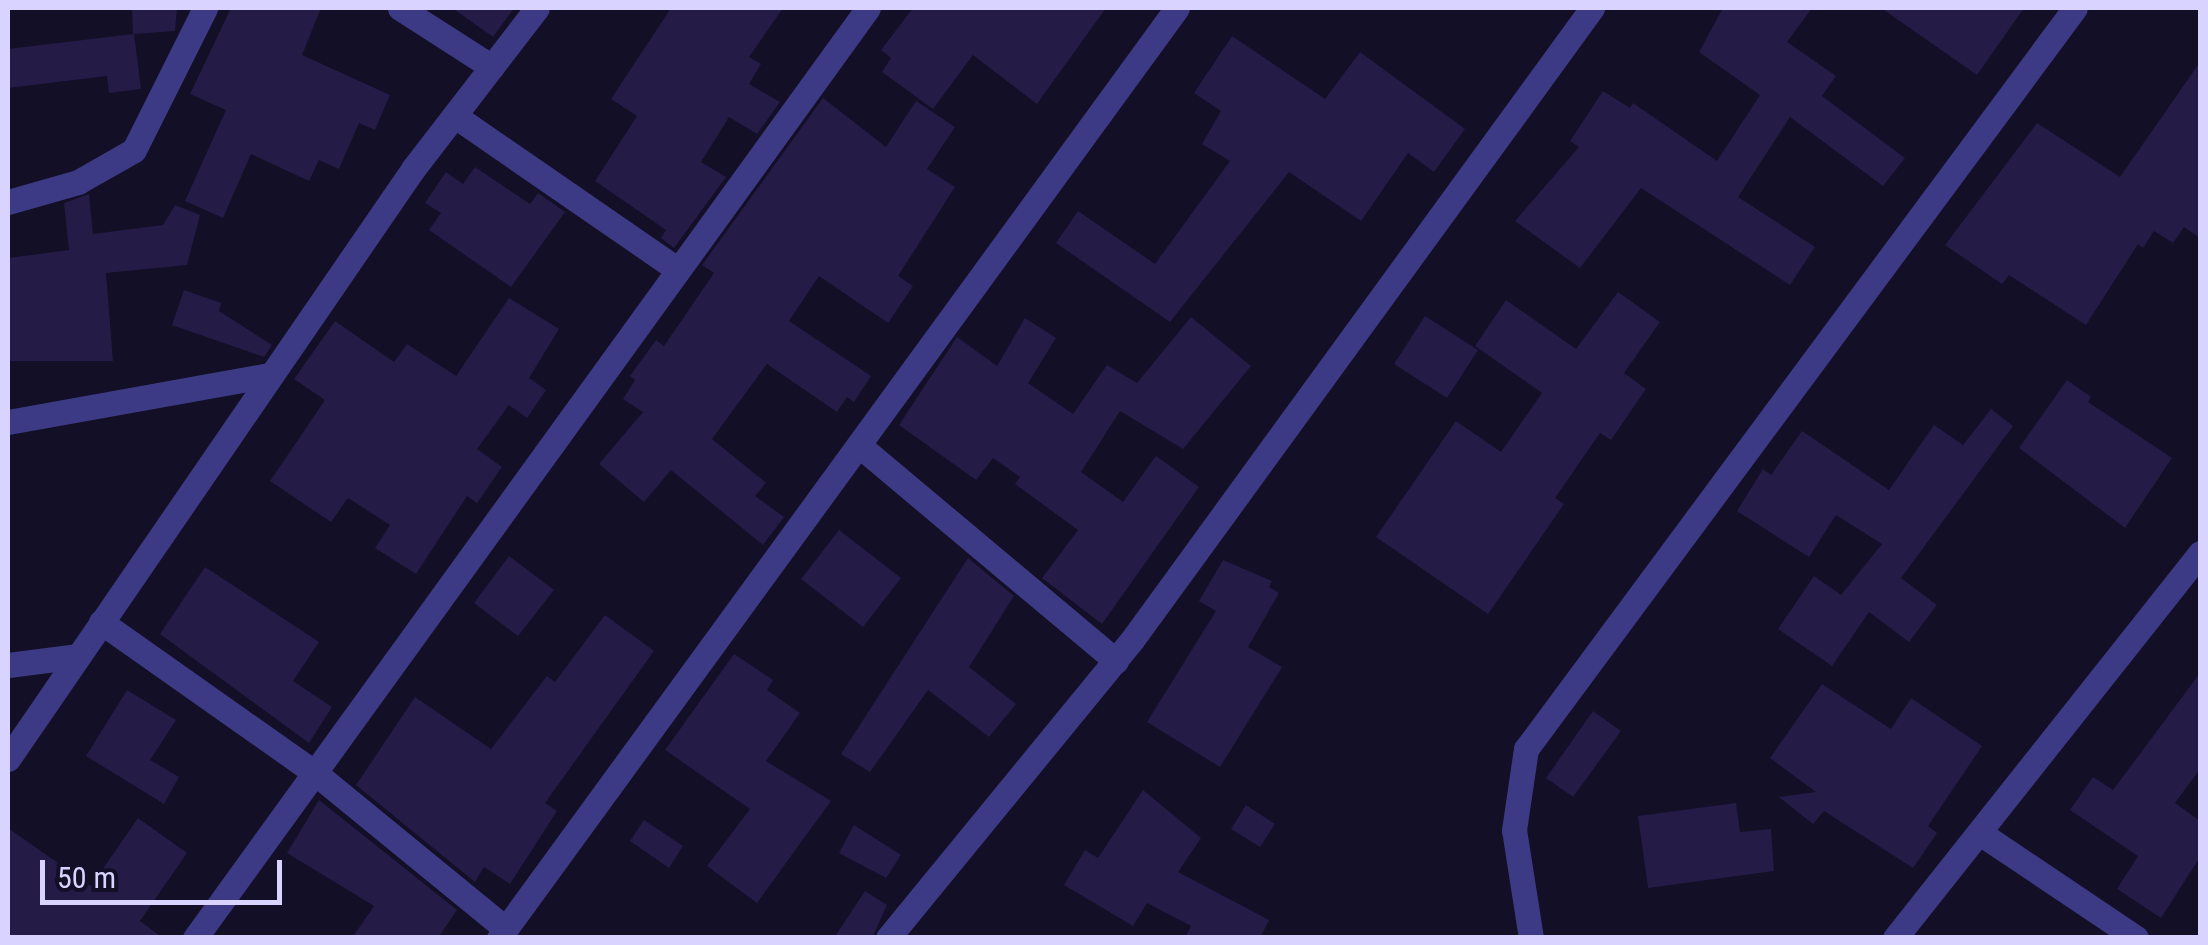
<!DOCTYPE html>
<html>
<head>
<meta charset="utf-8">
<style>
  body { margin:0 }
  #map { position:relative; width:2208px; height:945px; overflow:hidden; background:#130f26; font-family:"Roboto Condensed",sans-serif }
  div>[style] { position:absolute }
  .building>* { inset:0; background:#241b47 }
  .minor>* { height:25px; margin:-12.5px; padding:0 12.5px; transform-origin:12.5px; border-radius:12.5px; background:#3d3a85 }
  span { translate:-50% -50%; white-space:nowrap; text-align:center; line-height:1.15; -webkit-text-stroke:9px #130f26; paint-order:stroke }
  .frame { position:absolute; inset:0; border:10px solid #d9d4ff; pointer-events:none }
  .scale { position:absolute; left:40px; top:860px; width:242px; height:45px; box-sizing:border-box; border:5px solid #d9d4ff; border-top:0; padding-left:12px; font-size:30px; line-height:35px; white-space:nowrap; color:#d9d4ff; -webkit-text-stroke:8px #130f26; paint-order:stroke }
</style>
</head>
<body>
<div id="map">
  <div class="building">
    <i style="clip-path:polygon(132px 8px,177px 8px,175px 31px,134px 34px,141px 89px,109px 93px,107px 76px,8px 88px,8px 49px,133px 34px)"></i>
    <i style="clip-path:polygon(231px 8px,321px 8px,302px 55px,390px 95px,375px 130px,359px 123px,339px 169px,319px 160px,309px 181px,251px 154px,223px 218px,185px 201px,226px 110px,190px 94px)"></i>
    <i style="clip-path:polygon(452px 8px,514px 8px,493px 37px)"></i>
    <i style="clip-path:polygon(671px 8px,783px 8px,749px 57px,761px 64px,749px 84px,780px 102px,757px 134px,729px 117px,701px 162px,726px 177px,674px 248px,661px 238px,666px 230px,595px 181px,637px 116px,611px 99px)"></i>
    <i style="clip-path:polygon(913px 8px,1106px 8px,1037px 104px,973px 55px,933px 109px,882px 72px,891px 58px,881px 50px)"></i>
    <i style="clip-path:polygon(1723px 8px,1812px 8px,1787px 42px,1836px 76px,1822px 96px,1905px 158px,1883px 186px,1790px 117px,1738px 197px,1815px 247px,1790px 285px,1641px 188px,1580px 268px,1515px 221px,1579px 147px,1570px 141px,1603px 91px,1630px 108px,1633px 103px,1717px 161px,1760px 95px,1699px 52px)"></i>
    <i style="clip-path:polygon(1881px 8px,2024px 8px,1977px 75px)"></i>
    <i style="clip-path:polygon(1232px 36px,1325px 99px,1360px 52px,1465px 129px,1434px 172px,1408px 153px,1361px 221px,1289px 172px,1170px 322px,1056px 243px,1078px 211px,1155px 264px,1230px 161px,1202px 144px,1221px 111px,1194px 93px)"></i>
    <i style="clip-path:polygon(2200px 62px,2200px 238px,2184px 227px,2173px 243px,2154px 231px,2143px 248px,2138px 244px,2086px 325px,2009px 275px,2002px 284px,1945px 245px,2037px 123px,2120px 177px)"></i>
    <i style="clip-path:polygon(823px 98px,886px 147px,916px 101px,955px 127px,927px 169px,955px 187px,898px 276px,913px 286px,888px 323px,819px 276px,789px 321px,871px 376px,854px 402px,847px 397px,837px 412px,767px 364px,712px 439px,766px 483px,755px 496px,784px 517px,763px 545px,671px 470px,644px 502px,599px 464px,643px 412px,623px 399px,635px 380px,630px 376px,656px 340px,664px 346px,714px 273px,702px 265px)"></i>
    <i style="clip-path:polygon(475px 167px,530px 204px,538px 193px,565px 212px,511px 287px,429px 230px,441px 213px,425px 203px,446px 172px,463px 184px)"></i>
    <i style="clip-path:polygon(89px 194px,93px 234px,163px 225px,175px 205px,200px 215px,187px 265px,106px 273px,113px 361px,8px 361px,8px 258px,69px 250px,64px 203px)"></i>
    <i style="clip-path:polygon(184px 290px,221px 303px,219px 311px,272px 345px,264px 357px,172px 325px)"></i>
    <i style="clip-path:polygon(1618px 292px,1660px 322px,1624px 373px,1646px 389px,1611px 440px,1600px 433px,1555px 498px,1564px 504px,1488px 614px,1376px 537px,1456px 421px,1501px 452px,1542px 393px,1475px 346px,1506px 300px,1576px 349px)"></i>
    <i style="clip-path:polygon(509px 298px,559px 329px,529px 378px,546px 390px,527px 418px,509px 405px,477px 449px,502px 467px,477px 503px,467px 496px,416px 574px,375px 548px,390px 525px,348px 498px,331px 522px,270px 481px,325px 400px,294px 379px,335px 321px,394px 362px,407px 344px,456px 376px)"></i>
    <i style="clip-path:polygon(1425px 316px,1478px 350px,1447px 398px,1394px 364px)"></i>
    <i style="clip-path:polygon(1191px 317px,1251px 366px,1183px 449px,1120px 411px,1081px 472px,1123px 502px,1156px 456px,1199px 487px,1102px 624px,1042px 578px,1078px 530px,1015px 484px,1020px 477px,993px 458px,976px 480px,899px 425px,957px 337px,997px 366px,1025px 318px,1056px 338px,1028px 383px,1073px 414px,1107px 365px,1137px 383px)"></i>
    <i style="clip-path:polygon(2067px 380px,2091px 397px,2088px 402px,2172px 458px,2125px 528px,2019px 448px)"></i>
    <i style="clip-path:polygon(1991px 409px,2013px 426px,1901px 578px,1937px 605px,1909px 642px,1869px 612px,1832px 666px,1778px 629px,1814px 576px,1841px 595px,1882px 544px,1836px 515px,1809px 557px,1737px 511px,1763px 469px,1771px 475px,1802px 431px,1889px 490px,1934px 425px,1963px 445px)"></i>
    <i style="clip-path:polygon(839px 530px,901px 578px,863px 627px,801px 579px)"></i>
    <i style="clip-path:polygon(509px 556px,554px 590px,518px 636px,474px 603px)"></i>
    <i style="clip-path:polygon(968px 558px,1014px 596px,969px 667px,1016px 704px,989px 737px,928px 690px,870px 772px,841px 754px)"></i>
    <i style="clip-path:polygon(1223px 560px,1272px 581px,1269px 587px,1279px 593px,1248px 647px,1282px 667px,1220px 767px,1147px 722px,1216px 611px,1199px 601px)"></i>
    <i style="clip-path:polygon(205px 567px,319px 642px,293px 681px,332px 707px,309px 743px,160px 634px)"></i>
    <i style="clip-path:polygon(605px 615px,654px 651px,545px 803px,557px 811px,510px 884px,484px 867px,475px 882px,356px 785px,415px 697px,491px 749px,547px 676px,555px 682px)"></i>
    <i style="clip-path:polygon(734px 654px,773px 680px,767px 690px,800px 713px,766px 761px,831px 801px,757px 903px,707px 866px,750px 809px,665px 750px)"></i>
    <i style="clip-path:polygon(2200px 673px,2200px 769px,2175px 803px,2200px 821px,2200px 857px,2161px 918px,2117px 889px,2138px 856px,2070px 810px,2093px 777px,2113px 790px)"></i>
    <i style="clip-path:polygon(1822px 684px,1891px 729px,1911px 698px,1982px 746px,1928px 826px,1937px 833px,1913px 868px,1824px 811px,1813px 824px,1779px 797px,1816px 792px,1770px 758px)"></i>
    <i style="clip-path:polygon(127px 690px,176px 720px,150px 760px,179px 777px,164px 804px,86px 756px)"></i>
    <i style="clip-path:polygon(1593px 711px,1621px 731px,1573px 797px,1546px 778px)"></i>
    <i style="clip-path:polygon(1143px 790px,1201px 838px,1178px 872px,1269px 920px,1260px 938px,1185px 938px,1191px 926px,1147px 903px,1133px 926px,1064px 885px,1085px 850px,1098px 858px)"></i>
    <i style="clip-path:polygon(319px 800px,457px 910px,438px 938px,352px 938px,374px 906px,287px 853px)"></i>
    <i style="clip-path:polygon(1736px 803px,1740px 832px,1771px 829px,1774px 871px,1648px 888px,1638px 816px)"></i>
    <i style="clip-path:polygon(1246px 805px,1275px 824px,1260px 847px,1231px 829px)"></i>
    <i style="clip-path:polygon(138px 818px,187px 853px,140px 921px,163px 938px,8px 938px,8px 828px,91px 886px)"></i>
    <i style="clip-path:polygon(644px 820px,683px 846px,669px 868px,630px 841px)"></i>
    <i style="clip-path:polygon(854px 825px,901px 855px,886px 878px,839px 853px)"></i>
    <i style="clip-path:polygon(865px 891px,887px 905px,872px 938px,834px 938px)"></i>
  </div>
  <div class="minor">
    <i style="left:400px;top:8px;width:109px;rotate:32.7deg"></i>
    <i style="left:455px;top:116px;width:271px;rotate:34.6deg"></i>
    <i style="left:8px;top:202px;width:73px;rotate:-15.9deg"></i>
    <i style="left:78px;top:182px;width:64px;rotate:-29.7deg"></i>
    <i style="left:134px;top:150px;width:159px;rotate:-63.4deg"></i>
    <i style="left:8px;top:422px;width:264px;rotate:-10.2deg"></i>
    <i style="left:861px;top:447px;width:333px;rotate:40deg"></i>
    <i style="left:101px;top:622px;width:261px;rotate:35.2deg"></i>
    <i style="left:314px;top:772px;width:248px;rotate:39.3deg"></i>
    <i style="left:8px;top:665px;width:71px;rotate:-7.3deg"></i>
    <i style="left:8px;top:759px;width:716px;rotate:-55.53deg"></i>
    <i style="left:413px;top:169px;width:203px;rotate:-52.4deg"></i>
    <i style="left:1980px;top:833px;width:188px;rotate:33.9deg"></i>
    <i style="left:195px;top:938px;width:1148px;rotate:-54.11deg"></i>
    <i style="left:499px;top:938px;width:1151px;rotate:-53.91deg"></i>
    <i style="left:888px;top:938px;width:385px;rotate:-50.7deg"></i>
    <i style="left:1132px;top:640px;width:782px;rotate:-53.95deg"></i>
    <i style="left:1531px;top:938px;width:109px;rotate:-98.9deg"></i>
    <i style="left:1514px;top:830px;width:82px;rotate:-81.6deg"></i>
    <i style="left:1526px;top:749px;width:922px;rotate:-53.47deg"></i>
    <i style="left:1895px;top:938px;width:491px;rotate:-51.6deg"></i>
  </div>
  <div class="frame"></div>
  <div class="scale">50 m</div>
</div>
</body>
</html>
